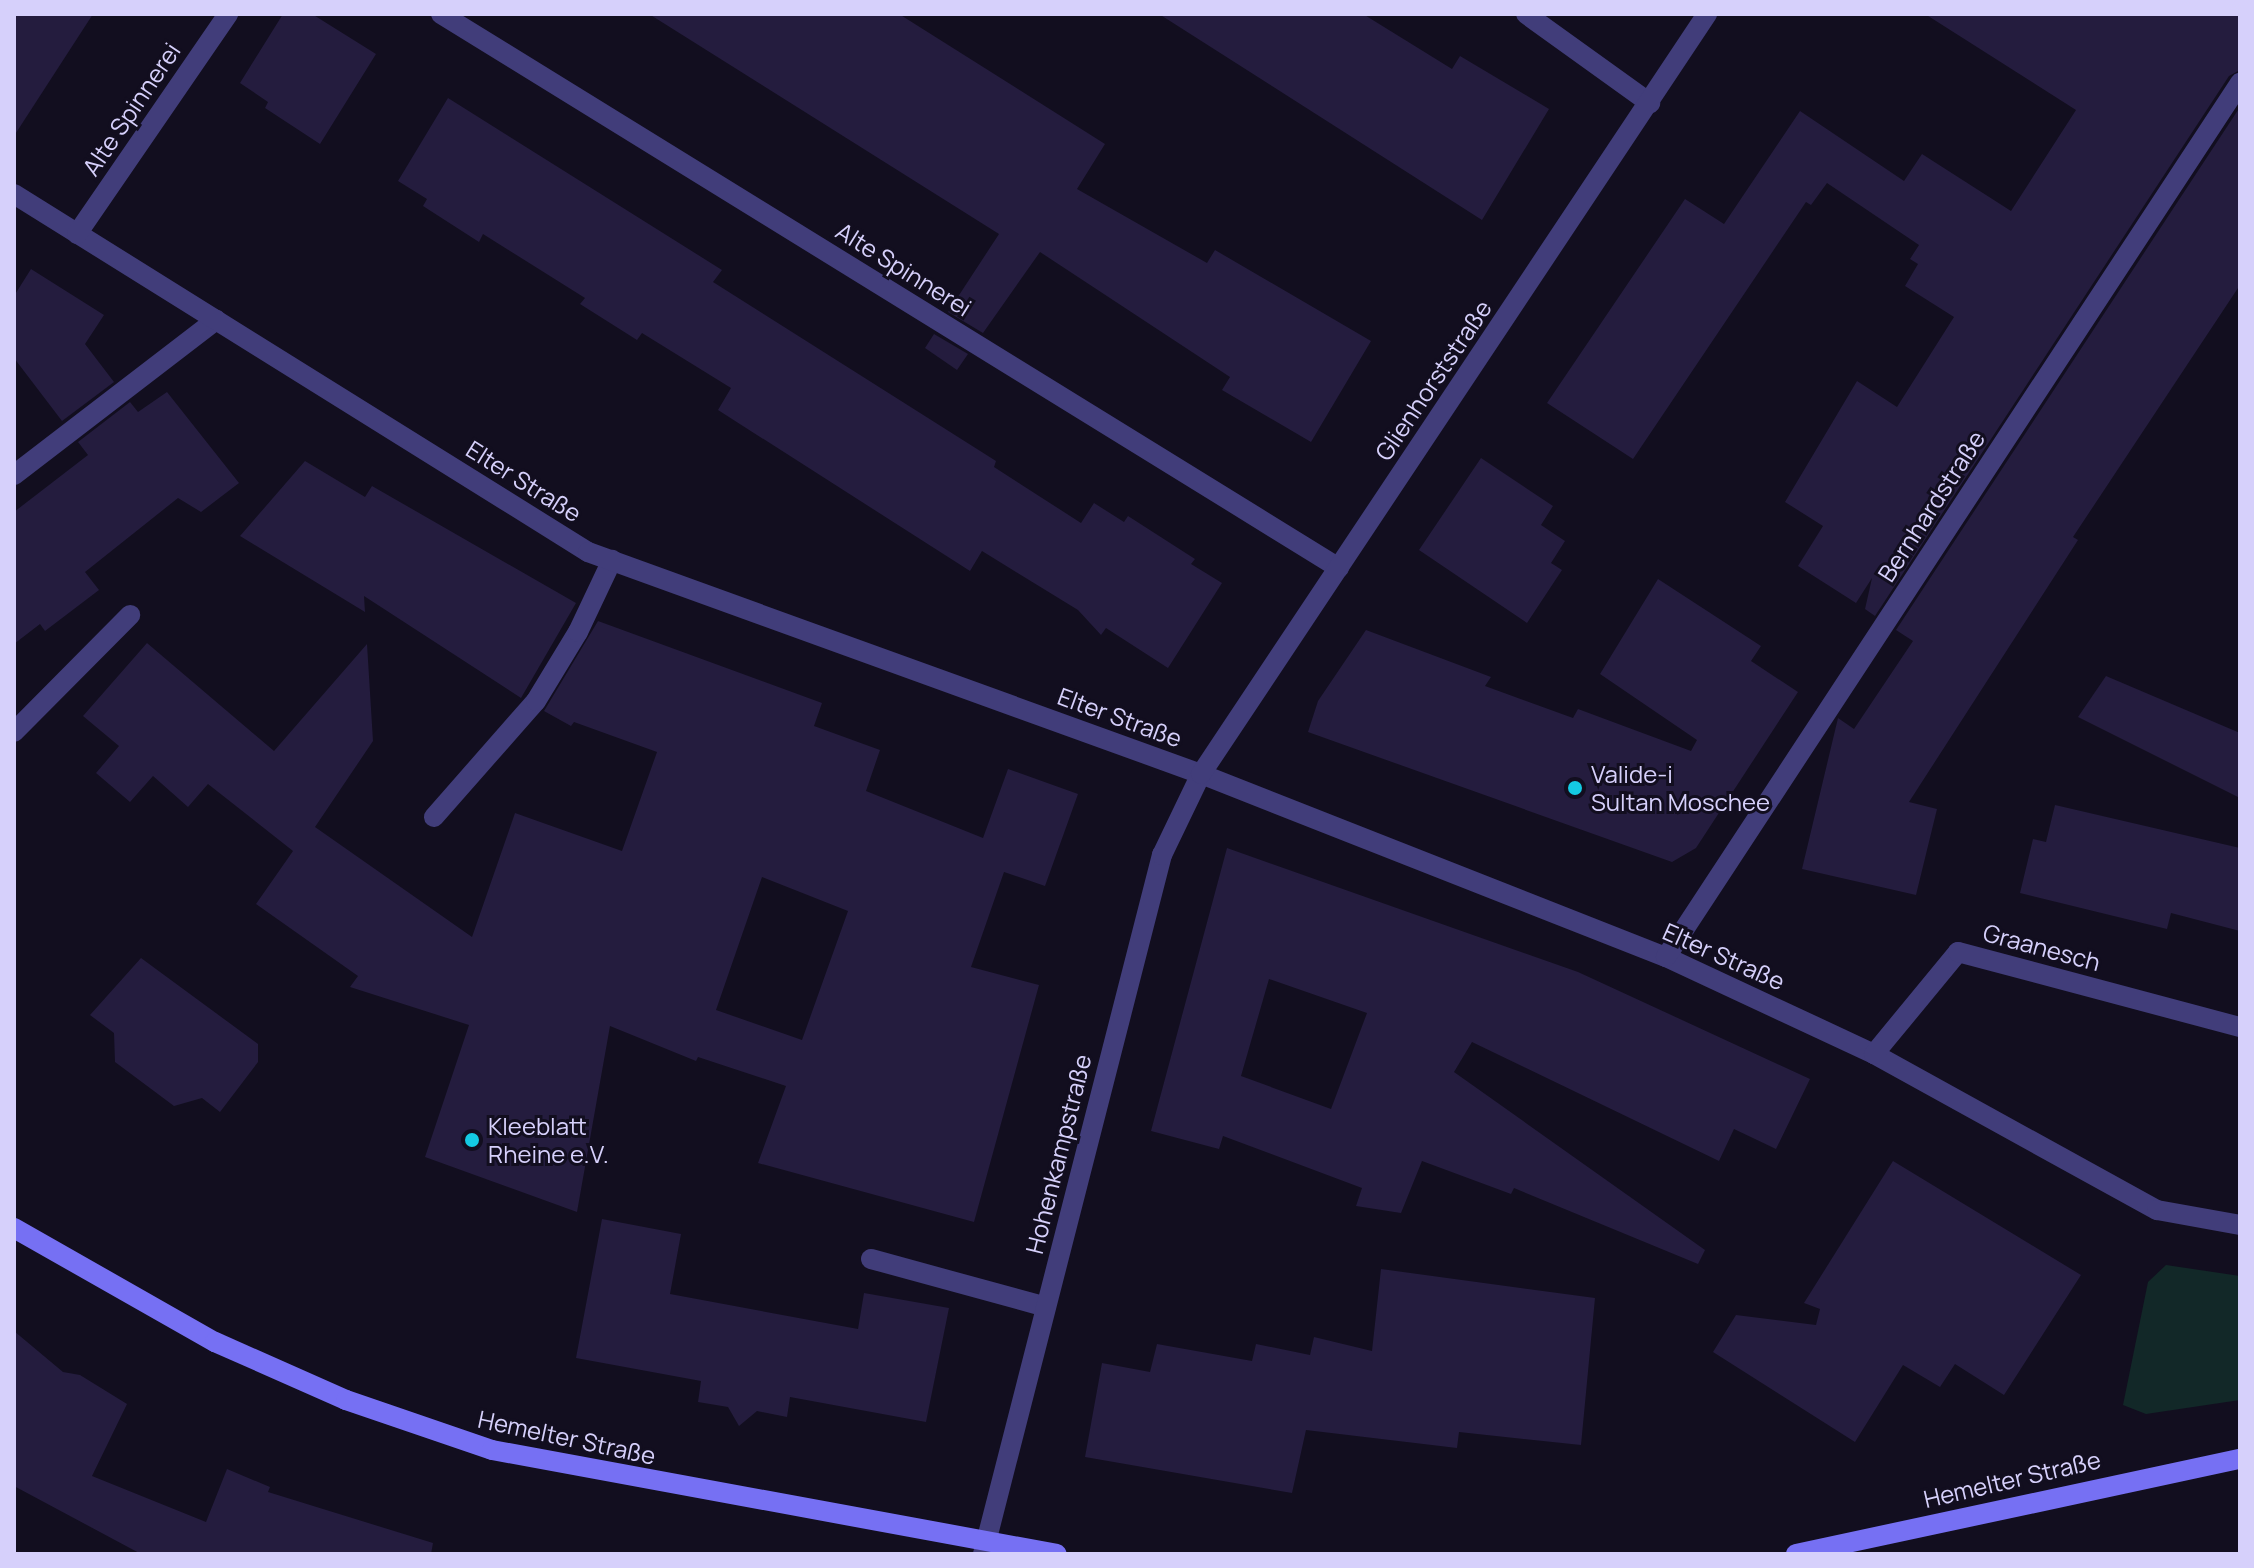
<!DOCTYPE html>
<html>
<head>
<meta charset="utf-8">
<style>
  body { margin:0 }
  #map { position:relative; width:2254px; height:1568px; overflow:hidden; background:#120e1f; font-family:Manrope,sans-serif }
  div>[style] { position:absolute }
  .green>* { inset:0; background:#122828 }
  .building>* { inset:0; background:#241c3e }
  .service>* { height:20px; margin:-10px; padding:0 10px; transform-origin:10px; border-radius:10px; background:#413d7a }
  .minor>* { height:20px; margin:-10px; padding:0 10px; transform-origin:10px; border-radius:10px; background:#413d7a }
  .secondary>* { height:20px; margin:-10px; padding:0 10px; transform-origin:10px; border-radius:10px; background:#7670f3 }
  .dots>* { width:22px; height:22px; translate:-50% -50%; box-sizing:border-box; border:4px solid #120e1f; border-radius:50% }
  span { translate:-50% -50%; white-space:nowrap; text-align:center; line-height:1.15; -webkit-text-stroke:6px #120e1f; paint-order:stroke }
  .street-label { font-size:24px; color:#d6d0fb }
  .poi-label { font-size:24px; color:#d6d0fb }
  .left { translate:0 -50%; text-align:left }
  .frame { position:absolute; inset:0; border:16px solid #d6d0fb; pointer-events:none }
</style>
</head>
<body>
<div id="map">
  <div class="green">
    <i style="clip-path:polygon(2166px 1265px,2240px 1276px,2240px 1400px,2146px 1414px,2123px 1405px,2148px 1282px)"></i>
  </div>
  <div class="building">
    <i style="clip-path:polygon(14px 14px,93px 14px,14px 136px)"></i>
    <i style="clip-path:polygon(283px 14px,312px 14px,376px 54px,320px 144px,265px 108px,268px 102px,240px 83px)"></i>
    <i style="clip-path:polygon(649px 14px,899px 14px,1105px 144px,1077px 189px,1207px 263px,1215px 250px,1371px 341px,1311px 442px,1222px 390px,1230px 377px,1040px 252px,983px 333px,948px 312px,999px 234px)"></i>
    <i style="clip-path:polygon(1159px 14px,1363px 14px,1452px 69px,1460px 56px,1549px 109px,1482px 220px)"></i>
    <i style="clip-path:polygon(1925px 14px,2240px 14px,2240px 70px,2229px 76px,1875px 616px,1865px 609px,1872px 578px,1856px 603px,1798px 566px,1823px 526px,1785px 502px,1857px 381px,1897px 407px,1954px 317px,1905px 286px,1918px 264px,1910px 259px,1919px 245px,1827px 183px,1811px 205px,1806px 202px,1633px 459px,1547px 403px,1685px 199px,1724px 224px,1800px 111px,1904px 181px,1922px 154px,2011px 211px,2076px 110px)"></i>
    <i style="clip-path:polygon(448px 98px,722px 270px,713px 282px,996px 461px,994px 467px,1081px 523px,1094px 503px,1124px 522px,1128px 516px,1195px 559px,1191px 564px,1222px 583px,1168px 668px,1106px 628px,1101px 635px,1078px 610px,982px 551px,970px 571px,718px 410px,731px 388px,642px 333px,637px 340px,580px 304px,585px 298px,483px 234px,479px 242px,423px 206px,427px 199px,398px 181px)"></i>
    <i style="clip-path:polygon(2240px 107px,2240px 285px,2073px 537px,2078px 540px,1909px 802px,1937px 809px,1916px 895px,1802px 869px,1838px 718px,1854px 729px,1913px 641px,1896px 630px)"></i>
    <i style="clip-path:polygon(31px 269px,104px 315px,85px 344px,114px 382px,62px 421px,14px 358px,14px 296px)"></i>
    <i style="clip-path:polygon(934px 334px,968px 354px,957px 370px,925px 348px)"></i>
    <i style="clip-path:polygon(167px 392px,239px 483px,201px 512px,178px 498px,85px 572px,99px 590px,45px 631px,40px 624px,14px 644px,14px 512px,88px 455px,78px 442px,130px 402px,138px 412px)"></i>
    <i style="clip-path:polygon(1481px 458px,1553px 506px,1541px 525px,1565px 541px,1551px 563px,1562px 570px,1527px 623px,1419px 550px)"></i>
    <i style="clip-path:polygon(305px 461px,365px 497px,372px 486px,576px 603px,521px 698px,364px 596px,365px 612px,240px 536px)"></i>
    <i style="clip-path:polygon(1658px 579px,1761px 646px,1751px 661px,1798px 692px,1696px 848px,1672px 862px,1308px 732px,1318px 701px,1366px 630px,1491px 677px,1485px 686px,1573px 718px,1578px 709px,1691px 751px,1697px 740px,1600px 674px)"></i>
    <i style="clip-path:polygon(evenodd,598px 621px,822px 703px,814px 726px,880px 750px,866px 791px,983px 838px,1008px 769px,1078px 794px,1045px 886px,1004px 872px,971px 967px,1039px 985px,974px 1222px,758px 1163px,786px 1086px,698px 1057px,696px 1061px,610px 1026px,577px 1212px,425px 1157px,469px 1025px,350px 987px,358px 976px,256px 904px,293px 851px,208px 784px,188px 807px,153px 776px,130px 802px,96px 773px,119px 746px,83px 716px,147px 643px,274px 751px,367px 644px,373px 741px,315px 827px,472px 937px,515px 813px,622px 851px,657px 752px,574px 722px,571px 726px,544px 711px,598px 621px,762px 877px,848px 911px,802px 1040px,716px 1010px,762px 877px)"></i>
    <i style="clip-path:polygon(2106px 676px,2240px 733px,2240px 798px,2078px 717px)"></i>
    <i style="clip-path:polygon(2055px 805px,2240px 848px,2240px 931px,2171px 913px,2167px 929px,2020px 893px,2033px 839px,2046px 842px)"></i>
    <i style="clip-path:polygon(evenodd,1227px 848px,1578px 972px,1810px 1079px,1776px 1149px,1734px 1129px,1719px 1161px,1472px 1042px,1454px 1072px,1705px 1250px,1698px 1264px,1514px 1188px,1511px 1194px,1422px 1161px,1401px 1213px,1356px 1206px,1362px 1188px,1223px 1136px,1219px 1149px,1151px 1131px,1227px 848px,1269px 979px,1367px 1013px,1331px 1109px,1241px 1076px,1269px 979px)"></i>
    <i style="clip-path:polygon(141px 958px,258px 1044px,258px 1062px,220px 1112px,202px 1098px,174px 1106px,115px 1062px,114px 1033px,90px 1015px)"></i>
    <i style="clip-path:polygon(1893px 1161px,2081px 1275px,2004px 1395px,1955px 1364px,1940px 1387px,1903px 1365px,1855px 1442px,1713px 1352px,1736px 1315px,1816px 1325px,1820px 1309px,1804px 1303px)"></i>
    <i style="clip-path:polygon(602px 1219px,681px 1234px,670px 1294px,858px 1329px,864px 1293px,949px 1308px,926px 1422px,790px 1397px,787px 1417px,757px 1411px,739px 1426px,728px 1407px,698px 1402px,701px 1381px,576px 1358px)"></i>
    <i style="clip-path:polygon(1381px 1269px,1595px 1298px,1581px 1445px,1459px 1432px,1457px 1448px,1306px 1430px,1292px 1493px,1085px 1457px,1102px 1363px,1150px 1372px,1157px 1344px,1252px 1361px,1256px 1344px,1310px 1355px,1314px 1337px,1372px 1351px)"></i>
    <i style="clip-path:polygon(14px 1331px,63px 1372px,80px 1375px,127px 1404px,92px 1476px,206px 1522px,227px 1469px,270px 1487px,268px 1492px,433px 1543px,431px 1554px,141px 1554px,14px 1486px)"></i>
  </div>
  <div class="service">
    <i style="left:14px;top:475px;width:255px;rotate:-37.5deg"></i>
    <i style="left:14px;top:732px;width:165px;rotate:-45.2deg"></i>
    <i style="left:434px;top:817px;width:154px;rotate:-48.7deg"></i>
    <i style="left:536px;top:701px;width:81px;rotate:-58.7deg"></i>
    <i style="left:578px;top:632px;width:80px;rotate:-64.7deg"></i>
    <i style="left:871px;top:1259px;width:181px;rotate:15.3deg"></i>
  </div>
  <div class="minor">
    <i style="left:441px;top:14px;width:1055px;rotate:31.67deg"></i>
    <i style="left:1526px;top:14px;width:153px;rotate:35.7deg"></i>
    <i style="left:14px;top:194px;width:676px;rotate:31.95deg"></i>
    <i style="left:588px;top:552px;width:652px;rotate:19.91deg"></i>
    <i style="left:1201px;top:774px;width:500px;rotate:21.5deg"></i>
    <i style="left:1666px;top:957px;width:230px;rotate:25deg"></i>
    <i style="left:1874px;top:1054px;width:323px;rotate:28.9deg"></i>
    <i style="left:2157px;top:1210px;width:84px;rotate:10.2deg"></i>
    <i style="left:77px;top:234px;width:267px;rotate:-55.5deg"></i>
    <i style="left:1666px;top:957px;width:1046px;rotate:-56.71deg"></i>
    <i style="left:1874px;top:1054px;width:132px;rotate:-50.5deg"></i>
    <i style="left:1958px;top:952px;width:292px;rotate:14.9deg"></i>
    <i style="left:983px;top:1554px;width:722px;rotate:-75.64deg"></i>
    <i style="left:1162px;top:855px;width:90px;rotate:-64.3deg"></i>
    <i style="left:1201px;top:774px;width:913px;rotate:-56.34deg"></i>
  </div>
  <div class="secondary">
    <i style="left:14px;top:1228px;width:231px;rotate:29.6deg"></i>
    <i style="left:215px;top:1342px;width:143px;rotate:23.9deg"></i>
    <i style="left:346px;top:1400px;width:154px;rotate:18.9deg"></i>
    <i style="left:492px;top:1450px;width:574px;rotate:10.43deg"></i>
    <i style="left:1796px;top:1554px;width:454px;rotate:-12.1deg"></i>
  </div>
  <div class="dots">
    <i style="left:1575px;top:788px;background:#14cae3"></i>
    <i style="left:472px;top:1140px;background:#14cae3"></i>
  </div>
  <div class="street-label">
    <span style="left:131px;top:109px;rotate:-56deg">Alte Spinnerei</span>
    <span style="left:904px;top:269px;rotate:32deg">Alte Spinnerei</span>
    <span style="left:1433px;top:380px;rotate:-56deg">Glienhorststraße</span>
    <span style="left:524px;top:481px;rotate:32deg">Elter Straße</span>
    <span style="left:1931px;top:506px;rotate:-57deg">Bernhardstraße</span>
    <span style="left:1120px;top:717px;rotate:20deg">Elter Straße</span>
    <span style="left:2042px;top:947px;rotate:15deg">Graanesch</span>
    <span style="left:1724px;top:956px;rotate:24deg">Elter Straße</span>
    <span style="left:1058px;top:1154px;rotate:-76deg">Hohenkampstraße</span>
    <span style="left:567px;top:1437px;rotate:12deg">Hemelter Straße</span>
    <span style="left:2012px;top:1479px;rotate:-13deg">Hemelter Straße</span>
  </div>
  <div class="poi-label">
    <span class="left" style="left:1591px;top:788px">Valide-i<br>Sultan Moschee</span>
    <span class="left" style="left:488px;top:1140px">Kleeblatt<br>Rheine e.V.</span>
  </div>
  <div class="frame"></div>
</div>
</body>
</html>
